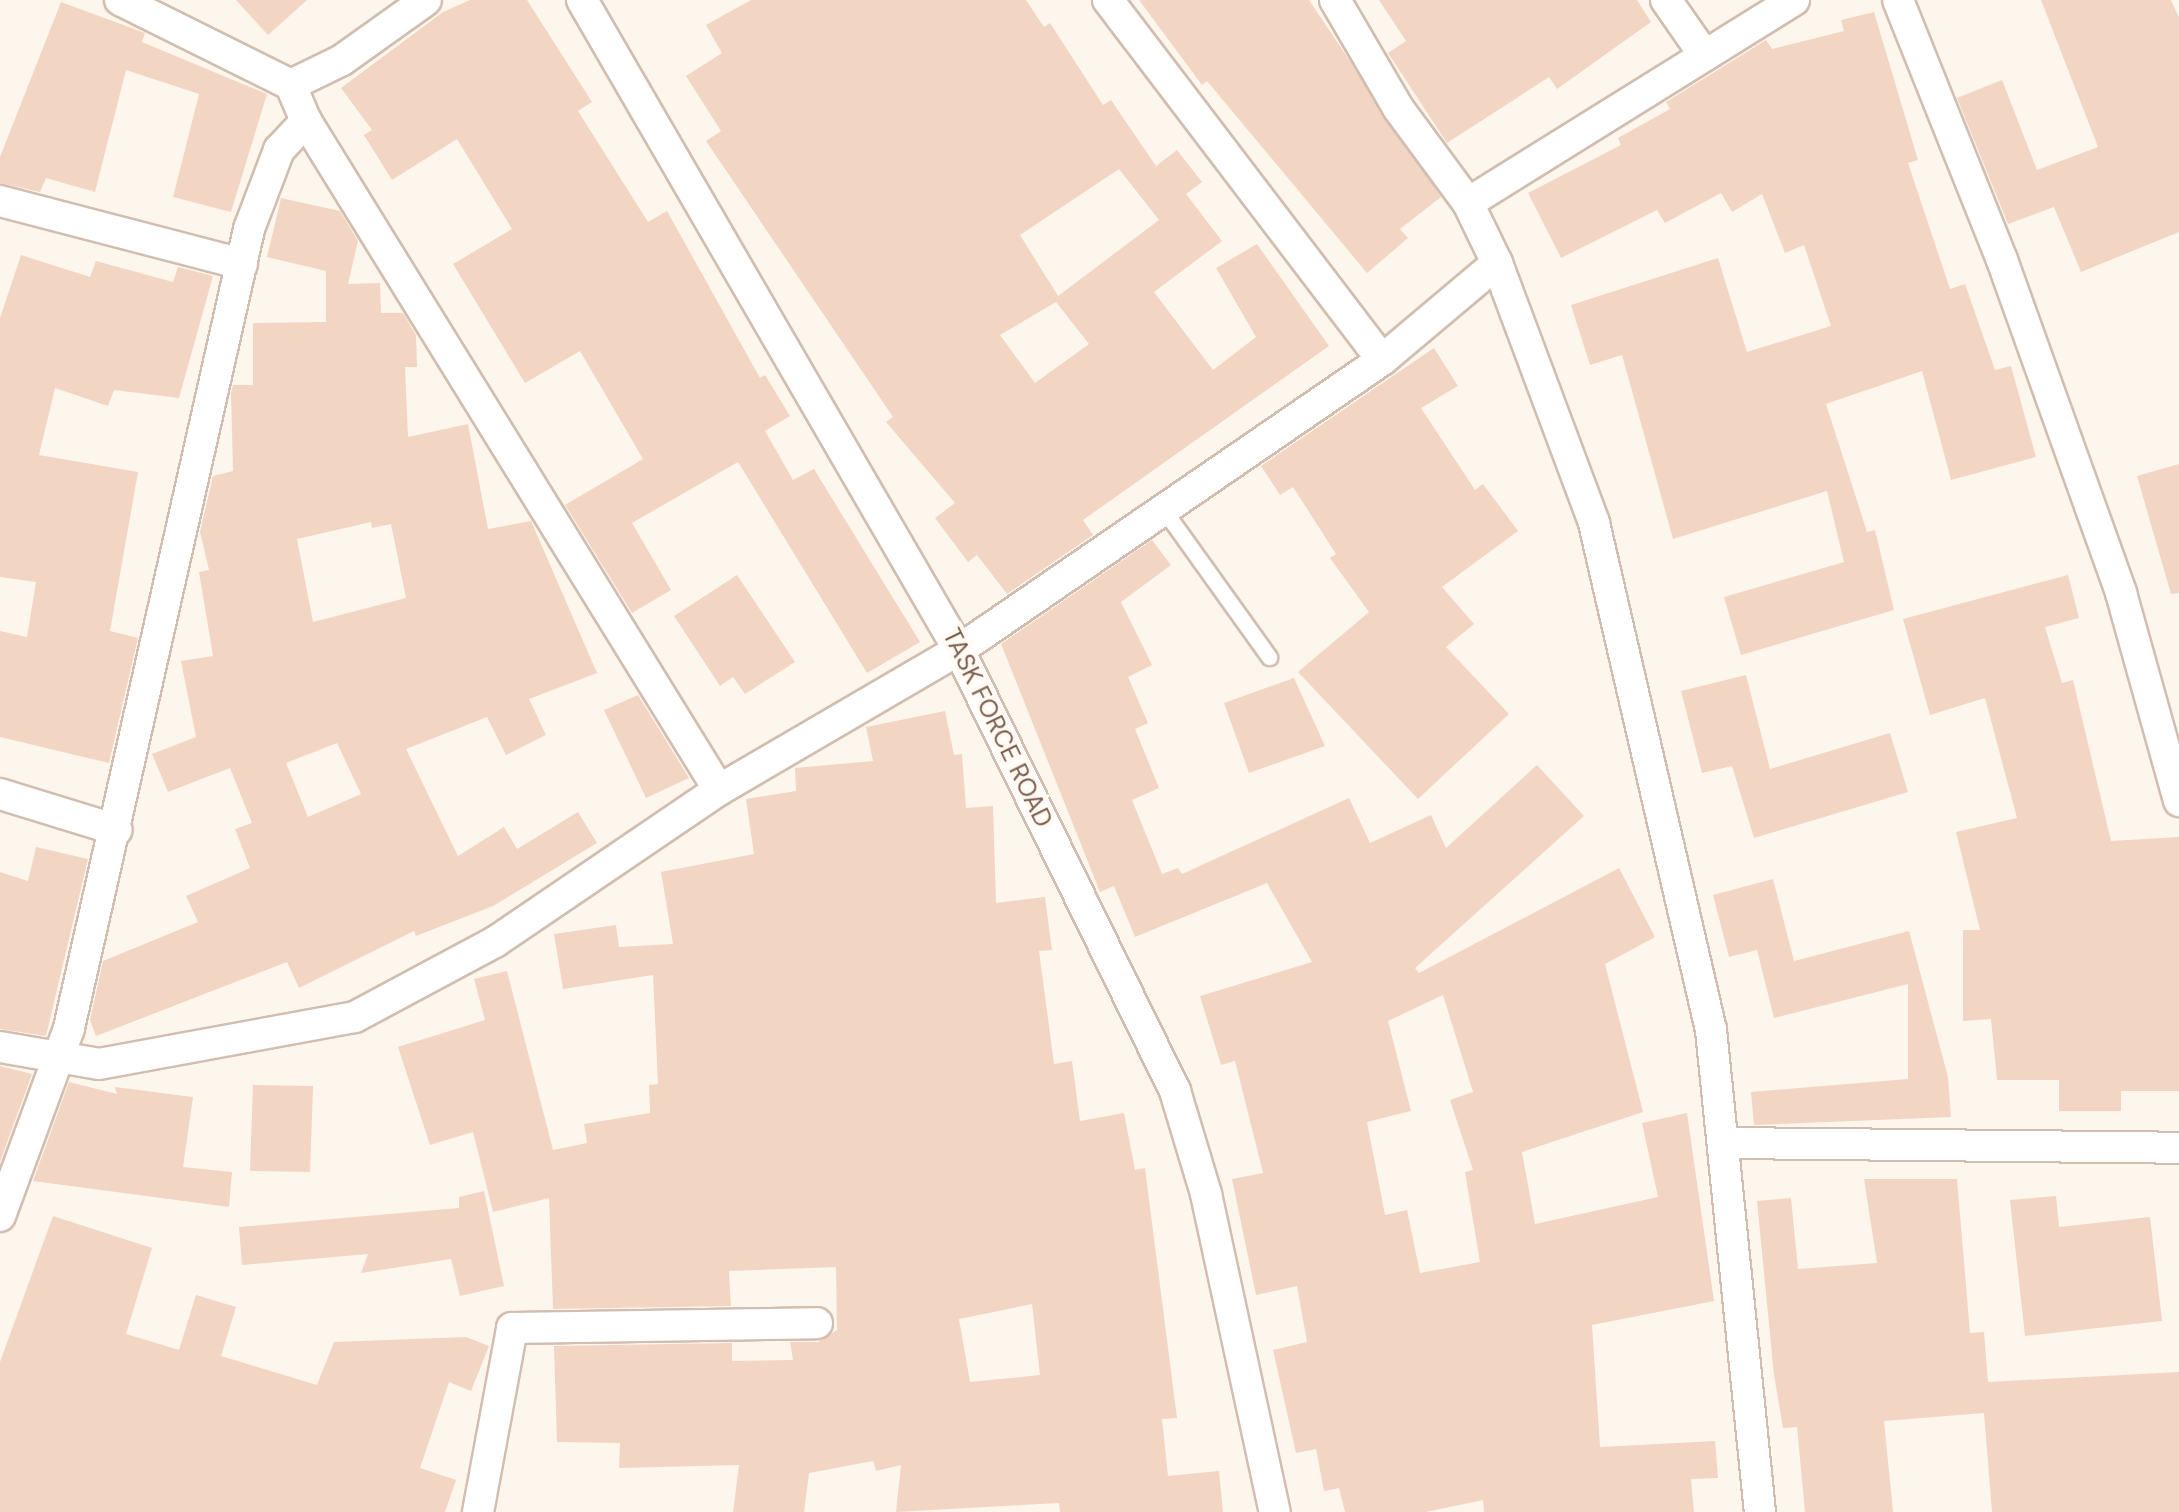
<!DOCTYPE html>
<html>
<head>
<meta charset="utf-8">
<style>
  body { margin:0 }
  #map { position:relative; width:2179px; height:1512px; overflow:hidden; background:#fdf6ec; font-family:"DM Sans",sans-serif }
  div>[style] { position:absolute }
  .building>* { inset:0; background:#f3d5c3 }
  .roads { filter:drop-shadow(2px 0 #d1beb0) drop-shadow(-2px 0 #d1beb0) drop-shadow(0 2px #d1beb0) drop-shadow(0 -2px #d1beb0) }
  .service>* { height:15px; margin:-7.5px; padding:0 7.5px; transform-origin:7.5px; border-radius:7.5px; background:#fff }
  .minor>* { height:30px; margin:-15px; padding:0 15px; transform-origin:15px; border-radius:15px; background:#fff }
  span { translate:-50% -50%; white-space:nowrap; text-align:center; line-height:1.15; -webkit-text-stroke:8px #fffaf3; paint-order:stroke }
  .street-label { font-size:25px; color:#7a5c4d }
</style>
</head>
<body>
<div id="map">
  <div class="building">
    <i style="clip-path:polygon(236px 0,307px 0,268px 35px)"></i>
    <i style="clip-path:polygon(470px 0,527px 0,592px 102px,578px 111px,648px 222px,667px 211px,760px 378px,765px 375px,790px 416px,765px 431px,793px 480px,814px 469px,920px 642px,867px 673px,738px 462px,632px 523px,671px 590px,632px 613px,565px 505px,643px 459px,580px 351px,525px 383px,453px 264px,512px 229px,457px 139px,392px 180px,364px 135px,372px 130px,341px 88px,443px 12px)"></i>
    <i style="clip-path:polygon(evenodd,751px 0,1026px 0,1044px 27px,1050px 23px,1103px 105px,1111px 100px,1156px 166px,1177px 150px,1202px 182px,1186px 194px,1222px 241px,1154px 292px,1213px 370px,1256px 337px,1216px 268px,1257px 244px,1329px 346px,1083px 520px,1093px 535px,1007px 594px,977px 555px,968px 562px,935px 518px,955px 503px,886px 422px,893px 417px,706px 141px,721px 131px,686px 76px,722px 53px,706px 25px,751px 0,1119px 169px,1159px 220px,1058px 296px,1020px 235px,1119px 169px,751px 0,1056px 302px,1089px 344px,1035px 383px,1000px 335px,1056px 302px)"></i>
    <i style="clip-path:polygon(1139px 0,1309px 0,1441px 197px,1400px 229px,1408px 238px,1367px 273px,1207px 81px,1202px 85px)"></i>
    <i style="clip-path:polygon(1379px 0,1637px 0,1651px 22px,1557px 89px,1549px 77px,1447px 143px,1388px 53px,1406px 41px)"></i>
    <i style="clip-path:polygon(2041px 0,2171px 0,2179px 18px,2179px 232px,2081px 272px,2054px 207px,2008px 224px,1957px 98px,2002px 80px,2037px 170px,2098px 147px)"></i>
    <i style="clip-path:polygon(61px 2px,145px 33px,142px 42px,267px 94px,231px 212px,173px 197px,199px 94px,126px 70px,95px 192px,46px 178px,40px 192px,0 183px,0 157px)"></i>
    <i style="clip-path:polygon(1874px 12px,1918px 160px,1908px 163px,1950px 289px,1965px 284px,1995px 370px,2011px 366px,2036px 457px,1951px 480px,1922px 371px,1826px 404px,1867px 532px,1875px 530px,1894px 610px,1741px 655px,1724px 597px,1844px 562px,1827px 491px,1673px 539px,1622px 355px,1590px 365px,1571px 305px,1718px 258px,1747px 352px,1831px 326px,1804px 245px,1785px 253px,1762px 194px,1732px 212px,1721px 193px,1665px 223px,1657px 210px,1561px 258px,1528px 193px,1621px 145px,1618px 138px,1670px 109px,1666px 102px,1766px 40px,1772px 49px,1844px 31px,1841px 20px)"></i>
    <i style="clip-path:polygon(evenodd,281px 198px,340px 211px,358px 241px,348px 284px,380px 283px,381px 313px,403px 313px,416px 335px,417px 367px,405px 367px,408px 437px,468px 424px,488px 529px,531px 521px,597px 673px,529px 699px,546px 735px,506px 755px,487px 717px,406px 749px,458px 856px,504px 827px,517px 849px,578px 812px,597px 843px,493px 906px,416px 936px,414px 931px,299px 988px,287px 962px,96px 1036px,90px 1020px,103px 961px,198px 922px,186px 896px,250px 868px,235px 829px,252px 823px,230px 768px,168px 792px,152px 754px,196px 737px,181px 661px,213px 656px,199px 572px,209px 570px,200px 532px,213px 476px,233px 471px,231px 393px,233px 385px,253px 385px,253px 323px,326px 322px,326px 271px,267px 257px,281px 198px,371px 522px,372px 528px,391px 524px,406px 598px,313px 622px,297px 539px,371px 522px,281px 198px,337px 743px,361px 794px,308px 817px,286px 763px,337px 743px)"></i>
    <i style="clip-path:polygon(21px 255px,90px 277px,96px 261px,173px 282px,178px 267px,213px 276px,179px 398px,114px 390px,108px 406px,55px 388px,39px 455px,138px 472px,110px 631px,138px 638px,109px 763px,0 737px,0 631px,27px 637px,36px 582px,0 577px,0 318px)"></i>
    <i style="clip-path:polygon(1434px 348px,1458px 386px,1421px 408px,1475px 490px,1483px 484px,1518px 531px,1442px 587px,1474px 624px,1446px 647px,1509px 714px,1418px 799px,1298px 672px,1369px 612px,1330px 558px,1336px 554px,1293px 487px,1280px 495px,1261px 466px)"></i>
    <i style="clip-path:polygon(2179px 464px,2179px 593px,2171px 594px,2137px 476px)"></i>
    <i style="clip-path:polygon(evenodd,1152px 540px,1171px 565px,1121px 602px,1152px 665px,1128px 677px,1148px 723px,1135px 729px,1159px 788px,1132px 800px,1162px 874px,1178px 868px,1182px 874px,1349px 798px,1370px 843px,1431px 815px,1446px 848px,1537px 765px,1584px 816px,1415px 968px,1419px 973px,1619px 868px,1655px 937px,1605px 964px,1643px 1112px,1522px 1152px,1535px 1224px,1658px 1197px,1642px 1123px,1687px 1113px,1714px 1301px,1592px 1325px,1600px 1447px,1715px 1441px,1718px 1478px,1691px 1479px,1694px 1512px,1484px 1512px,1483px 1500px,1426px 1512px,1345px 1512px,1339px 1488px,1324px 1491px,1316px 1449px,1296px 1453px,1273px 1350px,1307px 1342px,1297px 1286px,1256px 1295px,1232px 1179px,1263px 1173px,1235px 1061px,1221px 1065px,1200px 996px,1312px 962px,1267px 883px,1135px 937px,1114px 886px,1100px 892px,1001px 644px,1152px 540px,1443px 995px,1473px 1092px,1450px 1100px,1473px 1170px,1465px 1172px,1480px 1262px,1420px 1273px,1407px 1210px,1385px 1215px,1367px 1122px,1411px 1111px,1388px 1021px,1443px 995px)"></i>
    <i style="clip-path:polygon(737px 575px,795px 662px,745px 694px,733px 677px,720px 686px,674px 616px)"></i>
    <i style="clip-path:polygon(2068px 575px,2079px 618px,2045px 627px,2062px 683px,2073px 680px,2111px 841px,2179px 837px,2179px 1091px,2121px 1091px,2121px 1111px,2059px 1111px,2059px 1080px,1997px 1080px,1991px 1019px,1963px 1021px,1963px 930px,1980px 930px,1956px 832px,2017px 818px,1985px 698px,1930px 715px,1903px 619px)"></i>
    <i style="clip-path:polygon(1746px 675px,1770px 769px,1890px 733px,1908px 792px,1754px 838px,1732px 766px,1702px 773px,1681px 691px)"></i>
    <i style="clip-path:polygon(1294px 678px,1325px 746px,1249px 773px,1224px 703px)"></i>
    <i style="clip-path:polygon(638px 695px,689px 778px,646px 798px,604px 710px)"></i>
    <i style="clip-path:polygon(evenodd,945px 711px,954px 755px,962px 754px,966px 808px,993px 806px,996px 903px,1045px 897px,1052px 950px,1039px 951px,1054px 1064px,1072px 1061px,1080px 1121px,1124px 1113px,1135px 1170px,1145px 1168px,1177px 1418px,1162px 1419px,1168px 1476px,1219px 1471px,1223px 1512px,1060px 1512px,1059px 1503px,896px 1512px,901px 1465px,876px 1471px,873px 1461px,809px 1473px,804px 1512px,733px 1512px,739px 1465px,619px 1468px,620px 1443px,557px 1442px,554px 1346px,732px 1343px,732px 1361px,793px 1360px,790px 1342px,818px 1342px,837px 1330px,836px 1267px,729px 1271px,731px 1306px,553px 1309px,549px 1198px,493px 1212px,473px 1132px,430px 1145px,398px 1047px,485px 1020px,474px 979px,507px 971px,553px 1150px,587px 1143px,584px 1124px,650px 1113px,649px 1085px,658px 1084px,653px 975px,563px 989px,554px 934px,616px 925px,619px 947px,673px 944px,661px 872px,754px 854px,746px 799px,796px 791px,795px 768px,873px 761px,866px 727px,945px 711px,1032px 1304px,1040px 1375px,970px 1382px,959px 1319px,1032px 1304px)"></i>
    <i style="clip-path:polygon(36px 847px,88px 859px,46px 1036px,0 1029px,0 872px,28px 881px)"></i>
    <i style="clip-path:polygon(1773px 879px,1794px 961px,1909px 931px,1948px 1077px,1951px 1117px,1754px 1125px,1751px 1092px,1908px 1079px,1908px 984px,1774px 1018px,1757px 950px,1729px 957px,1713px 895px)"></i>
    <i style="clip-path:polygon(0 1066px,32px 1074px,0 1162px)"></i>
    <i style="clip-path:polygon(69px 1082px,117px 1094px,115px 1087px,193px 1097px,183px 1167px,232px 1172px,229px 1207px,33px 1181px)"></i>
    <i style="clip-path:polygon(253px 1085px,313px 1086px,310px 1172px,250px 1171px)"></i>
    <i style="clip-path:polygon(1864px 1179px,1957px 1179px,1970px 1333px,1984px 1332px,1988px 1382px,2179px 1372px,2179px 1512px,1992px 1512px,1984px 1413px,1884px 1421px,1893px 1512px,1805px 1512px,1797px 1427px,1783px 1428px,1774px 1375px,1757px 1201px,1791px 1198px,1798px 1269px,1877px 1263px)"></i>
    <i style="clip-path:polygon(484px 1191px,504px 1286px,460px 1296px,451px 1259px,361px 1273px,368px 1254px,242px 1265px,239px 1227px,459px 1208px,459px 1197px)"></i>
    <i style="clip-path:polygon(2056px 1196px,2059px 1227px,2150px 1217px,2162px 1321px,2025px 1336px,2010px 1200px)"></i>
    <i style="clip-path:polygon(53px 1216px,152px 1248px,126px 1334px,179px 1350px,196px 1295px,236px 1307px,221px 1356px,317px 1385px,334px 1342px,466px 1337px,489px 1346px,471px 1391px,449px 1382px,420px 1468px,456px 1480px,445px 1512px,0 1512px,0 1362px)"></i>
  </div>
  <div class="roads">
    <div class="service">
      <i style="left:1161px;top:506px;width:186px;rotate:54.4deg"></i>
    </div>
    <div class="minor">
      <i style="left:120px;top:0;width:191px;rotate:26.4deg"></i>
      <i style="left:582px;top:0;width:751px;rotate:59.89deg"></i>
      <i style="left:959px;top:650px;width:491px;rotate:63.9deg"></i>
      <i style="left:1175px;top:1091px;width:108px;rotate:73.2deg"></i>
      <i style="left:1206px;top:1194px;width:325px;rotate:77.8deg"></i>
      <i style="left:1108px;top:0;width:452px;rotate:52.7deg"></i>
      <i style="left:1335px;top:0;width:125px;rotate:59.7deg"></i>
      <i style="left:1398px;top:108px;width:118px;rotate:53.6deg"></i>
      <i style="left:1468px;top:203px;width:67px;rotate:64.2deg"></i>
      <i style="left:1497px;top:263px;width:278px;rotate:69.5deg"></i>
      <i style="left:1594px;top:523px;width:520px;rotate:77.01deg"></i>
      <i style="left:1711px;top:1030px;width:484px;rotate:84.2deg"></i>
      <i style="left:1666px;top:0;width:65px;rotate:55.1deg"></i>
      <i style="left:1898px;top:0;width:280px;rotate:68.2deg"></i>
      <i style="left:2002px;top:260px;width:354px;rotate:70.3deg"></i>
      <i style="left:2121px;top:593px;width:216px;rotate:74.4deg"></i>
      <i style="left:306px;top:121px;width:786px;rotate:58.31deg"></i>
      <i style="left:0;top:201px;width:250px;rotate:14.6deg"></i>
      <i style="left:1468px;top:203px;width:384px;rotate:-31.9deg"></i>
      <i style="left:0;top:794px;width:122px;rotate:17.1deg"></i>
      <i style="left:0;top:1047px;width:100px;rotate:9.7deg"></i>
      <i style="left:99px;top:1064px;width:260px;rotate:-10.4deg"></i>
      <i style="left:355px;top:1017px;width:159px;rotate:-28.2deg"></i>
      <i style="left:495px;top:942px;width:271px;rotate:-34.2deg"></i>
      <i style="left:719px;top:790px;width:278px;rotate:-30.3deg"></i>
      <i style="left:959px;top:650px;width:513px;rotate:-34.43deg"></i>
      <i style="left:1382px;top:360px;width:150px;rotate:-40.1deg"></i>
      <i style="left:1726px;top:1143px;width:453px;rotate:0.6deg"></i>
      <i style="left:0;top:1216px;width:200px;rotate:-69.8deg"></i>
      <i style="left:69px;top:1028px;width:819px;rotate:-77.3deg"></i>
      <i style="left:249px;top:229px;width:85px;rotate:-69.2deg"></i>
      <i style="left:279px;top:150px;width:40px;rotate:-47deg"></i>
      <i style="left:306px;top:121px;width:39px;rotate:-113deg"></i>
      <i style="left:291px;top:85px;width:57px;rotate:-26.1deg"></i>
      <i style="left:342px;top:60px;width:103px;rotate:-35.5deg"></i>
      <i style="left:478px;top:1512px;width:187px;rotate:-79.5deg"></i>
      <i style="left:512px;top:1328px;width:305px;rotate:-0.9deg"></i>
    </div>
  </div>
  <div class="street-label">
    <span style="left:997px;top:728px;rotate:64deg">TASK FORCE ROAD</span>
  </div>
</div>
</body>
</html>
